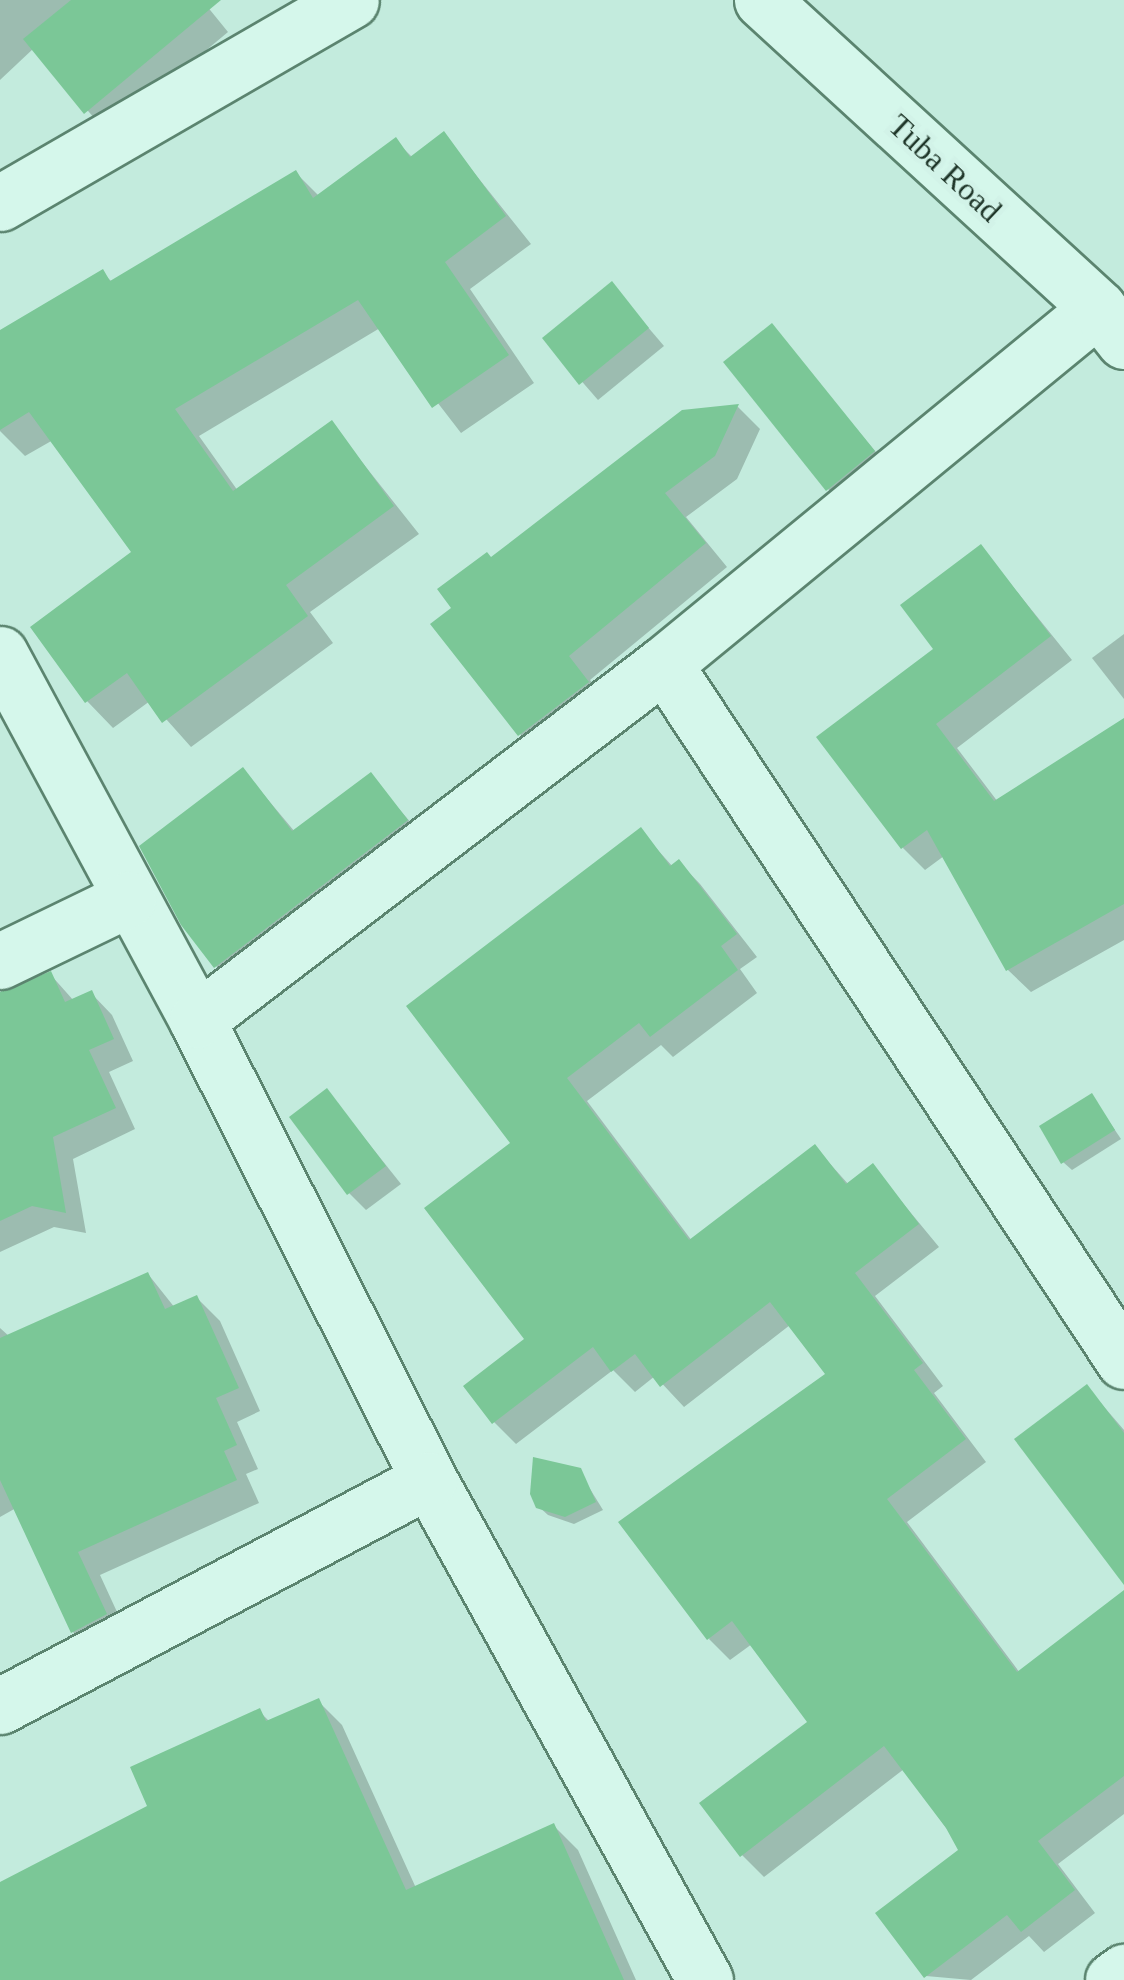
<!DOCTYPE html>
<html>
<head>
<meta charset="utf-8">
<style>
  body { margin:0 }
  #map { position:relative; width:1124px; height:1980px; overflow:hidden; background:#c3ebdd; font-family:Georgia,serif }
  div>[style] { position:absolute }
  .shadow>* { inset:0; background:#0003 }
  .building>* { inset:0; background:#7bc797 }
  .roads { filter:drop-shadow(2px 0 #5b846f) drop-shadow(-2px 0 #5b846f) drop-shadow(0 2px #5b846f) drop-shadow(0 -2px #5b846f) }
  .street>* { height:55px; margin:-27.5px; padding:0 27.5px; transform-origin:27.5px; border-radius:27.5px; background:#d5f7eb }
  .secondary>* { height:55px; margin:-27.5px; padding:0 27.5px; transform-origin:27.5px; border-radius:27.5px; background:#d5f7eb }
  span { translate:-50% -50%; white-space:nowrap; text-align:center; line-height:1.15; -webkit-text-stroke:10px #d2f3e8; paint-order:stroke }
  .street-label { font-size:32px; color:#1e3528 }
</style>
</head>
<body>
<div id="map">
  <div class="shadow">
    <i style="clip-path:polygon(0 0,202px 0,228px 32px,107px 133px,34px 48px,0 80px)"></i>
    <i style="clip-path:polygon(444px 135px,531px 244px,470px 289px,534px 383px,461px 433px,380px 328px,199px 436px,238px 491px,331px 423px,419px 534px,310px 612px,333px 643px,191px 747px,150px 701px,113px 728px,87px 701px,134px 553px,53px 440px,25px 456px,0 431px,0 333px,102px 272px,112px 282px,296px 173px,320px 197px,395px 140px,413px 158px)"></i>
    <i style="clip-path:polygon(612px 285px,664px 346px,598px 400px,545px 339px)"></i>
    <i style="clip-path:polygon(771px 326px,890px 469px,845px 506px,828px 489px)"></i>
    <i style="clip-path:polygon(738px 407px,760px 429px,737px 479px,686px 517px,727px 567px,590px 680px,610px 706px,542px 757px,520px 734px,454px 608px,491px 560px,683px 412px)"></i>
    <i style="clip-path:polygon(981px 547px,1072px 660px,957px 748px,998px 802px,1124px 721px,1124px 940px,1031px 992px,1008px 970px,944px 856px,925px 870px,903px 848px,937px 650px)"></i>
    <i style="clip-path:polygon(1124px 634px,1124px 699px,1092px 658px)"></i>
    <i style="clip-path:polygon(243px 770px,295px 832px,370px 775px,430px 845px,240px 990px,216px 966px)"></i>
    <i style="clip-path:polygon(640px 830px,673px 867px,679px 862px,700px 884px,757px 957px,740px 969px,757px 993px,673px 1057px,661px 1045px,587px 1101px,692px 1241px,815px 1147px,849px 1185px,873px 1167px,939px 1247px,875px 1296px,943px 1386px,934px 1393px,986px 1462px,907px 1522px,1020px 1673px,1124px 1594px,1124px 1814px,1058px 1864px,1095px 1913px,1044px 1952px,1029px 1936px,971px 1980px,926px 1976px,962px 1850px,904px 1769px,764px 1877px,742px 1855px,811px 1722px,752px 1644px,730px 1660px,709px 1639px,829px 1375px,790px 1325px,684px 1407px,655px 1376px,635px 1392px,613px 1370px,516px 1444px,494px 1422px,527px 1339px,514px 1143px)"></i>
    <i style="clip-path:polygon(50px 974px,74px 1001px,91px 993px,112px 1015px,133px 1061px,109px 1072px,135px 1129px,73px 1159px,86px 1233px,54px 1227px,0 1252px,0 993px)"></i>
    <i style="clip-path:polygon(327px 1091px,401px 1184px,366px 1210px,349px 1193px)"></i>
    <i style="clip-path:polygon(1092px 1096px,1121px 1139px,1072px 1170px,1063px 1162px)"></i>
    <i style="clip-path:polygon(148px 1274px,175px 1308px,197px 1298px,220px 1321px,260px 1411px,237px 1422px,258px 1469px,246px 1474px,259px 1503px,100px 1575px,129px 1638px,96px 1655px,73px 1632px,16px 1508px,0 1517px,0 1328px,10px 1337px)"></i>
    <i style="clip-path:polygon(1087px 1387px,1124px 1430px,1124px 1581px)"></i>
    <i style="clip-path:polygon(579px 1471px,603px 1510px,574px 1524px,548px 1515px,538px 1506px)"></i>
    <i style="clip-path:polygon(318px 1701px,342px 1725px,416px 1888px,554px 1826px,578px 1850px,636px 1980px,0 1980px,0 1884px,150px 1807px,259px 1711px,270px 1722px)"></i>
  </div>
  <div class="building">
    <i style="clip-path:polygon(71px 0,221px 0,84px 114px,23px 39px)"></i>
    <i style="clip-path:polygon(444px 131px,506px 216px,445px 262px,509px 355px,432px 408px,358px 300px,175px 409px,233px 491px,332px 420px,394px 506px,286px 585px,308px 616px,162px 723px,127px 673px,85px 703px,30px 627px,131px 552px,29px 412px,0 430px,0 330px,103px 269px,110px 281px,296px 170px,313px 198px,396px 137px,410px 157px)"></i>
    <i style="clip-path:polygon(612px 281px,649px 328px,579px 385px,542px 338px)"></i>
    <i style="clip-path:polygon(772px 323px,875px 451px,826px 491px,723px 362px)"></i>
    <i style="clip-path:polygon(739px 404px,715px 456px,665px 493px,706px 543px,569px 656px,589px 682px,518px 736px,430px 624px,451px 608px,437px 589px,487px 552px,491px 557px,682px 410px)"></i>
    <i style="clip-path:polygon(981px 544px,1051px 636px,936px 724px,994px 801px,1124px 718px,1124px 904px,1006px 971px,927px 830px,901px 849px,816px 737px,933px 649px,900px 605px)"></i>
    <i style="clip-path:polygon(243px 767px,292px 831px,371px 772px,408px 820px,214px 968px,181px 925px,139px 846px)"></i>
    <i style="clip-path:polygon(641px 827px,670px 866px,679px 859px,737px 934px,721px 946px,738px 970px,650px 1037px,639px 1023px,567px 1078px,689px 1240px,815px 1144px,846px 1184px,873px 1163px,919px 1224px,855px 1273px,923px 1363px,914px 1370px,966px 1439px,887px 1499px,1017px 1672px,1124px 1590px,1124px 1776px,1038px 1841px,1075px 1890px,1021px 1932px,1007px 1915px,924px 1978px,875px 1913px,958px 1850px,946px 1828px,884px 1746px,740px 1857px,699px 1803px,807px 1722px,732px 1621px,707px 1640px,618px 1522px,825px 1374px,770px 1302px,660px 1387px,635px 1354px,611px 1372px,593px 1347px,492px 1424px,463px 1386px,524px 1339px,424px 1208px,510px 1143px,406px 1006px)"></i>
    <i style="clip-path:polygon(51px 971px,65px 1002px,92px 990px,114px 1039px,89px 1050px,116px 1108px,53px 1137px,66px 1213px,32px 1206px,0 1221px,0 992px)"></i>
    <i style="clip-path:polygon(327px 1088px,386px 1166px,347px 1195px,289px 1117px)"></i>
    <i style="clip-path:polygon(1092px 1093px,1115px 1130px,1061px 1164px,1039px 1126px)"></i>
    <i style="clip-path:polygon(148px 1272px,165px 1309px,197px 1295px,239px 1388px,216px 1398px,237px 1445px,224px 1451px,237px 1480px,78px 1552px,107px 1614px,71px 1633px,0 1480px,0 1338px)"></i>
    <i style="clip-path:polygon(1087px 1384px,1124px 1433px,1124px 1585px,1014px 1439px)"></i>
    <i style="clip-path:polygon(533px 1457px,581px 1468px,596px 1502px,565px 1517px,536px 1508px,530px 1494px)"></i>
    <i style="clip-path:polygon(319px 1698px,406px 1890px,554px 1823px,624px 1980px,0 1980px,0 1882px,147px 1806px,130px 1767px,260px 1708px,266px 1721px)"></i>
  </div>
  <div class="roads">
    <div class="street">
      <i style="left:0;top:203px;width:405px;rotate:-30deg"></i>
      <i style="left:0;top:654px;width:416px;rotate:61.7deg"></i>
      <i style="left:197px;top:1020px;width:515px;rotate:63.24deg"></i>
      <i style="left:429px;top:1480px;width:571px;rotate:61.1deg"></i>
      <i style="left:664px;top:664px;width:835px;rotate:56.58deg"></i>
      <i style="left:0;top:961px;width:142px;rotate:-25.8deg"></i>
      <i style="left:197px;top:1020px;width:587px;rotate:-37.32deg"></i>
      <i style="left:664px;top:664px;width:561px;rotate:-39.36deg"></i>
      <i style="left:0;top:1706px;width:485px;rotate:-27.8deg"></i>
      <i style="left:1113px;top:1980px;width:14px;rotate:-36deg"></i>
    </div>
    <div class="secondary">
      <i style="left:762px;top:0;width:456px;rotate:42.5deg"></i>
      <i style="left:1098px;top:308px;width:42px;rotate:51.8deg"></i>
    </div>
  </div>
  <div class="street-label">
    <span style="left:945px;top:168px;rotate:43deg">Tuba Road</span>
  </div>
</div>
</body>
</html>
